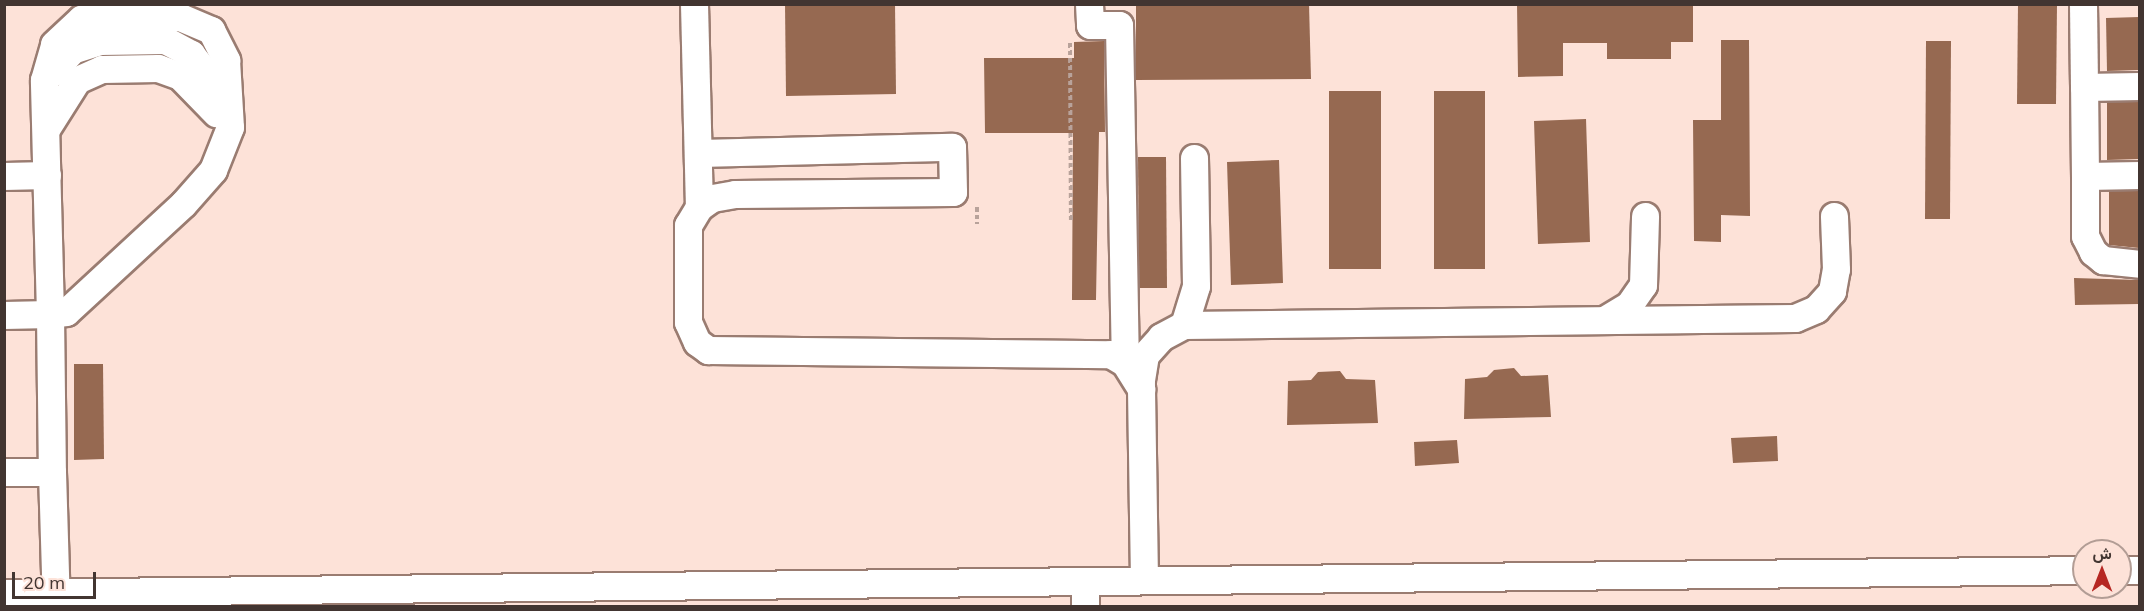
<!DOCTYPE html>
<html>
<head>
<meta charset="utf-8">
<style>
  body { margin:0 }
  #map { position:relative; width:2144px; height:611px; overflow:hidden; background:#fde2d8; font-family:Mulish,Vazirmatn,sans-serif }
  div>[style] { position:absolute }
  .building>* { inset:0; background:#966951 }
  .path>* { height:4px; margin-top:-2px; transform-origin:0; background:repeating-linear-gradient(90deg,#b8a29a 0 4.5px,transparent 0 7.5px) }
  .roads { filter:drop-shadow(2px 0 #9a7c71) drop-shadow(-2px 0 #9a7c71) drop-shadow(0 2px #9a7c71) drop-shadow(0 -2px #9a7c71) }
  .minor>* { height:27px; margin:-13.5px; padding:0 13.5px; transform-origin:13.5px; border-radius:13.5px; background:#fff }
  span { translate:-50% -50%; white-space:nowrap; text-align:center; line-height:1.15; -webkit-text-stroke:6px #fde2d8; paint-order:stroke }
  .frame { position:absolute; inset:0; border:6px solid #423531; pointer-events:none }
  .north { position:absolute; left:2072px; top:539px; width:60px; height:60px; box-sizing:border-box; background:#fde2d8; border:2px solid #b29d95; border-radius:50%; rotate:0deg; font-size:16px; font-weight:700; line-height:24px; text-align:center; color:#423531 }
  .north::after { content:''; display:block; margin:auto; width:21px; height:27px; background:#b62722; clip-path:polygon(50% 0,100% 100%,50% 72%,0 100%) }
  .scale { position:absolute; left:12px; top:572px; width:84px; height:27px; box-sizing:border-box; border:3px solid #423531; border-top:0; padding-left:8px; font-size:18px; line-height:21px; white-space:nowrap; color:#423531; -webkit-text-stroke:4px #fde2d8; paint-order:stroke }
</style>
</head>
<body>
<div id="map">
  <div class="building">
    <i style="clip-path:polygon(785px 4px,895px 4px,896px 94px,786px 96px)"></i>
    <i style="clip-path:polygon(1136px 4px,1309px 4px,1311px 79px,1136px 80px)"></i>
    <i style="clip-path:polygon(1517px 4px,1693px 4px,1693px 42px,1671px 42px,1671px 59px,1607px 59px,1607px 43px,1563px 43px,1563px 76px,1518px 77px)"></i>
    <i style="clip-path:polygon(2018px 4px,2057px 4px,2056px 104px,2017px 104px)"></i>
    <i style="clip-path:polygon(2139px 17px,2139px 70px,2107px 71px,2106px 18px)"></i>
    <i style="clip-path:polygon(1721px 40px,1749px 40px,1750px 216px,1721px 215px,1721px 242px,1694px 241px,1693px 120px,1721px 120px)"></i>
    <i style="clip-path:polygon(1104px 41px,1105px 132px,1099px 132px,1096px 300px,1072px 300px,1073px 133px,985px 133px,984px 58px,1074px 58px,1074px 42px)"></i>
    <i style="clip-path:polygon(1926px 41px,1951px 41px,1950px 219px,1925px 219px)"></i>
    <i style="clip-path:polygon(1329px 91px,1381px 91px,1381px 269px,1329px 269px)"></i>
    <i style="clip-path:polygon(1434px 91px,1485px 91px,1485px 269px,1434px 269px)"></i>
    <i style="clip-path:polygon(2107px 102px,2139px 102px,2139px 159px,2107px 160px)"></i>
    <i style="clip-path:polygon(1586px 119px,1590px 242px,1538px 244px,1534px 121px)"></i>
    <i style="clip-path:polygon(1138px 157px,1166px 157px,1167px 288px,1139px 288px)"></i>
    <i style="clip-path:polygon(1279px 160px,1283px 283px,1231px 285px,1227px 162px)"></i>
    <i style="clip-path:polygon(2109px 191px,2139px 191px,2139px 248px,2109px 245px)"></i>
    <i style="clip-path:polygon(2074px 278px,2139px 280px,2139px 304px,2075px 305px)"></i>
    <i style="clip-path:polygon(74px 364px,103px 364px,104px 459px,74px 460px)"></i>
    <i style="clip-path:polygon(1514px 368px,1521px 376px,1548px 375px,1551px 417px,1464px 419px,1465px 379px,1487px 377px,1494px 370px)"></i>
    <i style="clip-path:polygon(1340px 371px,1346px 379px,1375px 380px,1378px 423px,1287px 425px,1288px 381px,1311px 380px,1318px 372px)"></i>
    <i style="clip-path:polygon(1777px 436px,1778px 461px,1733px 463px,1731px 438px)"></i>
    <i style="clip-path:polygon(1457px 440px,1459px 463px,1415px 466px,1414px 442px)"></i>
  </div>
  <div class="path">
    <i style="left:1070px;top:43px;width:180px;rotate:89.7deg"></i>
    <i style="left:977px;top:207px;width:17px;rotate:90deg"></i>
  </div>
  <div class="roads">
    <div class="minor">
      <i style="left:694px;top:4px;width:203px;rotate:88.6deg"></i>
      <i style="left:1089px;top:4px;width:21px;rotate:87deg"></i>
      <i style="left:1090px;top:25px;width:29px"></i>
      <i style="left:1119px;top:25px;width:338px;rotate:89deg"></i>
      <i style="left:2083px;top:4px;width:83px;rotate:89.3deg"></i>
      <i style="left:50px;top:74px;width:33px;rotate:-47deg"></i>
      <i style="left:72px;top:50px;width:28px;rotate:-18deg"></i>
      <i style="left:99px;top:41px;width:66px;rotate:-0.9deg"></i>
      <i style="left:165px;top:40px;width:30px;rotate:28deg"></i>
      <i style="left:191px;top:54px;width:23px;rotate:52deg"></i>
      <i style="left:205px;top:72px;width:47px;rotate:66.2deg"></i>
      <i style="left:46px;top:129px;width:58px;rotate:-57.7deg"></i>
      <i style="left:77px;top:80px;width:27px;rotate:-24deg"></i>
      <i style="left:102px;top:69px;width:56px;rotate:-1deg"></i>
      <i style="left:158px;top:68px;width:23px;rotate:20deg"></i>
      <i style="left:180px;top:76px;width:52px;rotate:45.8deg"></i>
      <i style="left:699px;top:153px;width:253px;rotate:-1.4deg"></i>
      <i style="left:952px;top:147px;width:45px;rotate:88.7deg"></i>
      <i style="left:953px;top:192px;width:218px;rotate:179.5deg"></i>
      <i style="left:735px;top:194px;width:23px;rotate:170deg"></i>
      <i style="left:712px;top:198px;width:16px;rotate:145deg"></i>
      <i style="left:699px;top:207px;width:21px;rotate:121deg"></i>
      <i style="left:688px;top:225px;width:97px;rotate:90deg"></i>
      <i style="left:688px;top:322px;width:22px;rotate:66deg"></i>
      <i style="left:697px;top:342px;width:14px;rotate:36deg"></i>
      <i style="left:708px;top:350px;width:402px;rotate:0.6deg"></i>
      <i style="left:1110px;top:354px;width:17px;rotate:31deg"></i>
      <i style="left:1125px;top:363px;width:31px;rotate:58deg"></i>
      <i style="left:1194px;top:158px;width:128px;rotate:89.1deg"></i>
      <i style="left:1196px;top:286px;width:41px;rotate:107.1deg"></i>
      <i style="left:1184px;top:325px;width:611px;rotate:-0.66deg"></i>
      <i style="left:1795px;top:318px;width:23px;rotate:-23deg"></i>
      <i style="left:1816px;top:309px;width:24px;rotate:-48deg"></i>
      <i style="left:1832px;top:291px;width:22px;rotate:-80deg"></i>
      <i style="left:1836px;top:269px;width:53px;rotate:-92.2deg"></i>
      <i style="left:2140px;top:175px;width:55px;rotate:179deg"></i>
      <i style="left:2085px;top:176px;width:60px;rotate:90deg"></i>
      <i style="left:2085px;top:236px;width:18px;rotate:63deg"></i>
      <i style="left:2093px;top:252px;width:13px;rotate:39deg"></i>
      <i style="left:2103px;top:260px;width:37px;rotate:6deg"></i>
      <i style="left:4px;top:176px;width:43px;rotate:-1.3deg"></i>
      <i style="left:2085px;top:176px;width:89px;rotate:-90.6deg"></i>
      <i style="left:2084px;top:87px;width:56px;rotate:-1deg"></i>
      <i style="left:4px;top:315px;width:46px;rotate:-1.2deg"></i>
      <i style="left:50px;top:314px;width:234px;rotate:-91.5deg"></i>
      <i style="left:44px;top:80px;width:37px;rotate:-74deg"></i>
      <i style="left:54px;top:44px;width:37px;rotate:-43deg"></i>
      <i style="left:81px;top:19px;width:99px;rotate:-1.2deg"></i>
      <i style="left:180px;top:17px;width:34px;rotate:23deg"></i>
      <i style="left:211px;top:30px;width:34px;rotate:63deg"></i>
      <i style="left:226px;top:60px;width:67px;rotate:86.6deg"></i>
      <i style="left:230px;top:127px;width:46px;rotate:111.6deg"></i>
      <i style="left:213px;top:170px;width:45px;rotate:131.4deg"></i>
      <i style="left:183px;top:204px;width:159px;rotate:137.3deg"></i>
      <i style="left:66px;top:312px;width:16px;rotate:173deg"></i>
      <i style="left:50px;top:314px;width:158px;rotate:89.3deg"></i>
      <i style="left:1604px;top:320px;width:29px;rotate:-31deg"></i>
      <i style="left:1629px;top:305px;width:24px;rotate:-55deg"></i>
      <i style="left:1643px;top:285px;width:69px;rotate:-88.3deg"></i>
      <i style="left:4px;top:472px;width:48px"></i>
      <i style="left:52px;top:472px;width:134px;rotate:88.3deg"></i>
      <i style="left:2120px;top:570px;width:20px"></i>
      <i style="left:1144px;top:580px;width:200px;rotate:-90.9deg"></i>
      <i style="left:1141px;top:380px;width:25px;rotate:-81deg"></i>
      <i style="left:1145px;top:355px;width:24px;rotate:-48deg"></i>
      <i style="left:1161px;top:337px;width:26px;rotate:-28deg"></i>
      <i style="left:1085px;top:581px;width:25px;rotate:90deg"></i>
      <i style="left:4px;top:593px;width:2080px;rotate:-0.63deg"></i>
    </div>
  </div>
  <div class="frame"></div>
  <div class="north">ش</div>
  <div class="scale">20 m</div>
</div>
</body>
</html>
